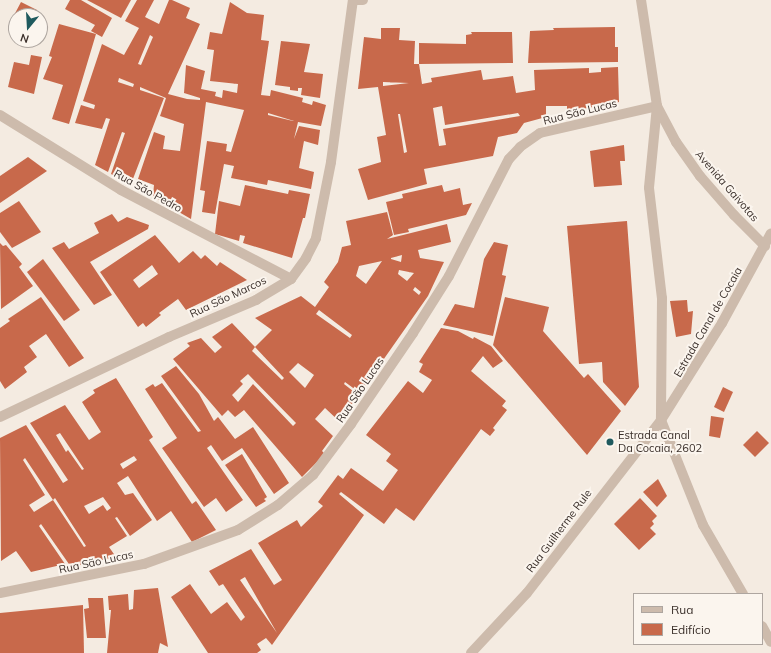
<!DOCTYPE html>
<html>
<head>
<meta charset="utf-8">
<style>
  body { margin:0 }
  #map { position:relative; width:771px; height:653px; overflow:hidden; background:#f4ebe1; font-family:Mulish,sans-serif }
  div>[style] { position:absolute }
  .building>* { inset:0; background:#c8694b }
  .minor>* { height:10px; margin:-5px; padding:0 5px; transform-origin:5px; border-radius:5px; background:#cdbbac }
  .tertiary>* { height:10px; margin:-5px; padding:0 5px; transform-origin:5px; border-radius:5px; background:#cdbbac }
  .dots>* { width:11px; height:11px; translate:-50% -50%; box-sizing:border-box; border:2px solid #fbf5ee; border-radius:50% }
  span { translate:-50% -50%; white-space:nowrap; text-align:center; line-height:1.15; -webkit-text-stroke:4px #fbf5ee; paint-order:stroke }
  .street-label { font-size:11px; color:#3b302b }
  .poi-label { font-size:11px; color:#3b302b }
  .left { translate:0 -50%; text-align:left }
  .legend { position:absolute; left:633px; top:593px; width:130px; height:52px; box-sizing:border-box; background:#fbf5ee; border:1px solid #aea6a0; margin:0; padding:5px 7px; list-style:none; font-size:12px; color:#3b302b }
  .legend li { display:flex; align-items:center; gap:8px; height:20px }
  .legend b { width:20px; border:1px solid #aea6a0 }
  .north { position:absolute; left:8px; top:8px; width:40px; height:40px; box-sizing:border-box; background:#fbf5ee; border:1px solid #aea6a0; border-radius:50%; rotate:198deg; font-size:11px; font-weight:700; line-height:16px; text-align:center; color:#3b302b }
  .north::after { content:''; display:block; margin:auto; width:14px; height:18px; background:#1f5a5e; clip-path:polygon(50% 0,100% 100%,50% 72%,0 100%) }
</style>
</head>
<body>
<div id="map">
  <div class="building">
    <i style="clip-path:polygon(70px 0,81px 0,112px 18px,102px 37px,91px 31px,95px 25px,65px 9px)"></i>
    <i style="clip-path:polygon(87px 0,131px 0,121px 18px)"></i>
    <i style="clip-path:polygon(evenodd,137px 0,154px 0,145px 17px,159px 24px,169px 0,172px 0,190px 8px,186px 18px,200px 24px,168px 94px,187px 99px,200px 100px,200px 98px,184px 93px,186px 65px,205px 71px,201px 89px,216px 92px,215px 96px,222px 98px,223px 90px,237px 93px,238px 84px,210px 81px,214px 50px,207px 49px,210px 32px,222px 34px,230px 2px,247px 13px,264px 15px,261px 40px,269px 41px,261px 95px,270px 96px,271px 90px,303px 98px,302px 102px,312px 105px,313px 101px,326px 105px,321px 126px,298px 122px,294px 139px,299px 126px,320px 130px,318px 145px,304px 141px,299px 168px,314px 172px,311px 189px,268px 180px,267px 185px,231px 178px,234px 166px,224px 164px,215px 214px,202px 212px,205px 191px,200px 190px,207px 141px,227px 144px,226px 151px,231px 152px,244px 110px,206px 102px,191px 219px,172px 208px,153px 196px,154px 185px,138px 179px,154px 132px,165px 136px,163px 149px,180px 151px,184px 124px,160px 116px,166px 98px,140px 87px,140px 90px,164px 98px,131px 184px,111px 174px,125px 133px,122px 132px,108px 172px,95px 165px,110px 119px,106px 118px,102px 129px,75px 123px,81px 105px,94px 109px,95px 105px,83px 101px,102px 44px,124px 55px,139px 28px,125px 21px,137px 0,150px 35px,153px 37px,141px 65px,138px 64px,150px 35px,137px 0,119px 78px,134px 84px,133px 87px,118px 82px,119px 78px,137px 0,268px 113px,294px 121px,293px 121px,268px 115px,268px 113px)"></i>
    <i style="clip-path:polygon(21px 2px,37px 10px,34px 16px,16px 16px,16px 24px,11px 21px)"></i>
    <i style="clip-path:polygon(59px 24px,96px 34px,69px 124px,52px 119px,63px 85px,43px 79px,52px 57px,49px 56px)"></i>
    <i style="clip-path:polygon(615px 27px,615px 47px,618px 47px,618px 62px,528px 63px,530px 31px,554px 30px,553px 28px)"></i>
    <i style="clip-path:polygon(evenodd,381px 28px,400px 28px,399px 40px,415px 41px,414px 64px,419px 64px,422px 84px,432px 82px,431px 78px,481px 70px,483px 80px,513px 76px,516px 93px,535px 90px,534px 70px,589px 68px,589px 73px,601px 72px,601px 68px,618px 67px,619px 102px,567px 112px,567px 106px,546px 106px,546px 117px,524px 123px,517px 133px,498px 137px,493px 156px,424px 169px,427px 184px,368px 200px,358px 169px,381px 162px,377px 137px,386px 135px,378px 87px,358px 89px,364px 37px,381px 39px,381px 28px,383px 82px,409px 83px,383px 86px,383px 82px,381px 28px,442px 106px,445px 125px,518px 113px,520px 116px,443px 129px,446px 145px,439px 146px,433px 108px,442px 106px,381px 28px,398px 114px,400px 114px,407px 152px,404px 153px,398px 114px)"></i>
    <i style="clip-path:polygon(471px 32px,512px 32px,513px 63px,419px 64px,419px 43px,466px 44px,466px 35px,472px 34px)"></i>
    <i style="clip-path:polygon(281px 41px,310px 44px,304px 72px,323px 74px,320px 98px,301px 95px,302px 88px,298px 88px,298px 91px,290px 90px,290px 87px,275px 85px)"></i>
    <i style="clip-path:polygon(31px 55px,42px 57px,34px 94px,8px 87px,14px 62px,29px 65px)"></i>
    <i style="clip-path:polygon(624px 145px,625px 161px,620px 161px,622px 185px,594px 187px,590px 151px)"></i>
    <i style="clip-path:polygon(28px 157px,47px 171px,0 203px,0 176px)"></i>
    <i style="clip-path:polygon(245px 185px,288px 194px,289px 190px,310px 194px,305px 218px,303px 218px,292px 258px,243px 243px,245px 236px,240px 235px,239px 241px,215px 234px,219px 201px,240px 206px)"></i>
    <i style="clip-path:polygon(442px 185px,444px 192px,460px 188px,463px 205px,472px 203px,466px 215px,408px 229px,409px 232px,394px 235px,386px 202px,403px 198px,402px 194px)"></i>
    <i style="clip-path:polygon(19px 201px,41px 232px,12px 248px,0 232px,0 213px)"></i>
    <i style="clip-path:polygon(evenodd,387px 212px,393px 235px,387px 239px,447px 224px,451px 242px,418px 250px,420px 258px,444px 262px,428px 296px,360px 393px,345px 382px,344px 384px,358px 395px,340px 422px,325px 408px,315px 419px,333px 436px,322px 451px,325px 454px,302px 477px,244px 410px,235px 417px,228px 410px,222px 416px,173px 359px,190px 346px,187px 343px,201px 338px,215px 353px,222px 347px,212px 337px,232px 323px,255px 347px,252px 351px,282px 380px,284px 378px,255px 347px,272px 330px,255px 318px,301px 296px,315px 307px,329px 287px,324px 282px,338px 262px,342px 247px,351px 245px,346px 221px,387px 212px,402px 255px,401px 262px,391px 259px,391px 258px,402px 255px,387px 212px,382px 261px,366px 284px,356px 276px,359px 266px,382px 261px,387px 212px,399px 270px,414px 273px,407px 281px,398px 274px,399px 270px,387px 212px,415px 287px,421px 292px,419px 295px,413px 290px,415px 287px,387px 212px,319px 310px,352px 335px,350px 338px,316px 314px,319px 310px,387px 212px,298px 363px,314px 375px,305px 388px,289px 372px,298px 363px,387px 212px,248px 374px,296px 423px,293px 426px,253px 384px,238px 402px,232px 395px,243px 384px,240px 381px,248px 374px)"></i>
    <i style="clip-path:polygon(112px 214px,118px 222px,127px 217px,149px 225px,148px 229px,90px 262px,112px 295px,94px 305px,52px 248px,64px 242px,69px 249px,99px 233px,94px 223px)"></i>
    <i style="clip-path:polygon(627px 221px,639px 387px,625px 406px,603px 382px,602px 362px,579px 364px,567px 226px)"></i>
    <i style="clip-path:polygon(evenodd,155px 235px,179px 263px,193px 251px,201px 259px,205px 255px,217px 266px,220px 262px,247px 280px,186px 310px,178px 299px,159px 313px,161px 315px,146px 327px,143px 323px,138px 327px,100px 272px,155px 235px,152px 265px,158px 274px,139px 288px,133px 280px,152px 265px)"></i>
    <i style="clip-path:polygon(494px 242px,508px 245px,502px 275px,506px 276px,493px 336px,443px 325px,455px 304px,474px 308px,484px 259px)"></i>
    <i style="clip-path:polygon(0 243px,3px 246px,6px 245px,22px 264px,19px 267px,33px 286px,1px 309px)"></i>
    <i style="clip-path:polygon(43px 259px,80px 310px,64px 321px,27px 272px)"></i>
    <i style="clip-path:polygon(41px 297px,84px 358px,69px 367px,46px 334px,29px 346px,37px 357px,24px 367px,27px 372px,5px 389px,0 381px,0 328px,10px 321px,8px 319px)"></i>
    <i style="clip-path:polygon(505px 297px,549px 307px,543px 331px,584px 378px,588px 374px,621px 411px,587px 455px,493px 345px)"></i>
    <i style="clip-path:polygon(687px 300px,688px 312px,693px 311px,691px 334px,676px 337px,670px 301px)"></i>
    <i style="clip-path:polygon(evenodd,441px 328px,458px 331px,473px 339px,474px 337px,491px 346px,503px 361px,493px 368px,483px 356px,471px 371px,506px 401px,502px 406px,507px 410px,493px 428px,495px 430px,490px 436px,481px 429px,414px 521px,396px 508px,384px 524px,341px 492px,339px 494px,364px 515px,272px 645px,266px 638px,257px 644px,261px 650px,257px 653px,208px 653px,171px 597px,190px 584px,211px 614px,227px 602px,241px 621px,245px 617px,223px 584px,219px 586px,209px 571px,251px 549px,274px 585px,282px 580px,258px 543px,297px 520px,301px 527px,323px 506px,318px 502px,338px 475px,343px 479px,351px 468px,383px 491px,398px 470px,386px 461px,391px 454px,366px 435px,408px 381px,423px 393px,432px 380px,419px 372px,423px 364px,419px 362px,441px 328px,245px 577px,277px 633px,240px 580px,245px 577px)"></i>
    <i style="clip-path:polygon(176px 366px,199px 394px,214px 421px,218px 417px,235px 439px,253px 427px,289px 483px,274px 494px,242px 448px,222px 461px,211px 445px,207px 448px,243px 500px,226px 512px,216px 498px,204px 507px,162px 448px,177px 438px,145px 389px,153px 384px,155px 387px,162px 383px,198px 432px,201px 431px,161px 376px)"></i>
    <i style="clip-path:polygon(evenodd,116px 378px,153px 437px,149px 440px,192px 504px,196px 501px,216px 530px,192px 542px,171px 511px,157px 521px,128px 476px,117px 483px,125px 495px,133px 493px,152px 520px,130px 536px,117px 517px,115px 518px,127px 536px,109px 547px,116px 557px,71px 567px,41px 524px,39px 526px,65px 564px,31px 572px,16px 551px,1px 561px,0 438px,26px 425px,63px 483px,68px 480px,30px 423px,65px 405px,89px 440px,101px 432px,82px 402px,95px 393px,93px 390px,116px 378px,60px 433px,84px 469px,82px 470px,68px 450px,66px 452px,56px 435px,60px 433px,116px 378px,134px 456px,137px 460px,123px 469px,120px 464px,134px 456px,116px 378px,25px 458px,53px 500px,55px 498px,86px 546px,84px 547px,53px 500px,34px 512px,29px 505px,45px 495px,23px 460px,25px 458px,116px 378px,103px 497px,111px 508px,107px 511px,103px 505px,89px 514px,84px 506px,103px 497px)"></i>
    <i style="clip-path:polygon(723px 387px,733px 392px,724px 412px,714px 407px)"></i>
    <i style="clip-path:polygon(711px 416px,724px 418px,720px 438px,709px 436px)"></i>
    <i style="clip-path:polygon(757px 431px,769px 443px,755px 457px,743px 445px)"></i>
    <i style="clip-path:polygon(242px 454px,267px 497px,264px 499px,266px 501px,256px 507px,225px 465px)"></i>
    <i style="clip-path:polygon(658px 479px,667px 496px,657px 507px,643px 492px)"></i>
    <i style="clip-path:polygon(640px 498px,657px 516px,652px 521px,654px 524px,650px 528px,656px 534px,639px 550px,614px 524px)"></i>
    <i style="clip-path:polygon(158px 588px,168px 647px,160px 643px,158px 653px,107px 653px,111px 610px,109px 610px,108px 596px,128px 594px,129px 610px,133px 609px,134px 590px)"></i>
    <i style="clip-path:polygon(88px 598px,103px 598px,106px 638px,87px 638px,84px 609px,89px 608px)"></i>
    <i style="clip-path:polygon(83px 605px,84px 653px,0 653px,0 613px)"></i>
  </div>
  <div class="minor">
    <i style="left:353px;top:0;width:10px"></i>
    <i style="left:0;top:115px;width:142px;rotate:31.8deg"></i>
    <i style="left:121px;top:190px;width:192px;rotate:27.6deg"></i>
    <i style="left:0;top:417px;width:187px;rotate:-25.3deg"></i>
    <i style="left:169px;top:337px;width:95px;rotate:-23deg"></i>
    <i style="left:256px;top:300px;width:41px;rotate:-31deg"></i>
    <i style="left:291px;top:279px;width:26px;rotate:-54deg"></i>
    <i style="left:306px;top:258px;width:22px;rotate:-63deg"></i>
    <i style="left:316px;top:238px;width:77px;rotate:-78.8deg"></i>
    <i style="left:331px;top:162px;width:163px;rotate:-82.3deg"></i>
    <i style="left:661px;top:420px;width:113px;rotate:68.2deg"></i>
    <i style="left:703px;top:525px;width:80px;rotate:59.9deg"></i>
    <i style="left:0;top:593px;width:147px;rotate:-11.4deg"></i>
    <i style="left:144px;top:564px;width:100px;rotate:-19.9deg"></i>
    <i style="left:238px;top:530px;width:47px;rotate:-32deg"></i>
    <i style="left:278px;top:505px;width:46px;rotate:-40.6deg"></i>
    <i style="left:313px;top:475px;width:64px;rotate:-53.3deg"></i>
    <i style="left:351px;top:424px;width:110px;rotate:-55.7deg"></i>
    <i style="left:413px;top:333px;width:67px;rotate:-57.7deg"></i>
    <i style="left:449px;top:276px;width:131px;rotate:-62.9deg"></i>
    <i style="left:509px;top:159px;width:16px;rotate:-47deg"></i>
    <i style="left:520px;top:147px;width:24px;rotate:-35deg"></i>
    <i style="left:540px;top:133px;width:120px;rotate:-13deg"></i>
    <i style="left:762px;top:626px;width:18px;rotate:61deg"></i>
  </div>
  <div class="tertiary">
    <i style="left:641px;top:0;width:107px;rotate:81.4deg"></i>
    <i style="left:657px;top:106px;width:41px;rotate:62.2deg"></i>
    <i style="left:676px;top:142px;width:42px;rotate:54.8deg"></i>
    <i style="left:700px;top:176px;width:52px;rotate:48.9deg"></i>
    <i style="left:734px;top:215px;width:44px;rotate:45deg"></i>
    <i style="left:657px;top:106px;width:82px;rotate:95.6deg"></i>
    <i style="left:649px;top:188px;width:111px;rotate:83.3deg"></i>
    <i style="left:662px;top:298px;width:122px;rotate:90.5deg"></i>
    <i style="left:471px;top:653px;width:82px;rotate:-47deg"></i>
    <i style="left:527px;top:593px;width:219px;rotate:-52.2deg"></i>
    <i style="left:661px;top:420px;width:115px;rotate:-57.8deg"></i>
    <i style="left:722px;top:323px;width:102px;rotate:-61.4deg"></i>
  </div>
  <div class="dots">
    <i style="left:610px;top:442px;background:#1f5a5e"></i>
  </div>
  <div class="street-label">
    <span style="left:580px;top:112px;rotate:-14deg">Rua São Lucas</span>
    <span style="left:727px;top:186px;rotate:49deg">Avenida Gaivotas</span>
    <span style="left:148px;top:191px;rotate:29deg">Rua São Pedro</span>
    <span style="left:228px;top:297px;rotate:-25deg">Rua São Marcos</span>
    <span style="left:708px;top:322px;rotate:-60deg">Estrada Canal de Cocaia</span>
    <span style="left:360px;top:390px;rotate:-56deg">Rua São Lucas</span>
    <span style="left:559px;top:531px;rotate:-53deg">Rua Guilherme Rule</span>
    <span style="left:96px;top:562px;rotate:-12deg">Rua São Lucas</span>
  </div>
  <div class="poi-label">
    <span class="left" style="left:618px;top:442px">Estrada Canal<br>Da Cocaia, 2602</span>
  </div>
  <ul class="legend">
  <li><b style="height:5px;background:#cdbbac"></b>Rua</li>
  <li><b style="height:11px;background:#c8694b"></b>Edifício</li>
  </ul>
  <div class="north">N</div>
</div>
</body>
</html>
